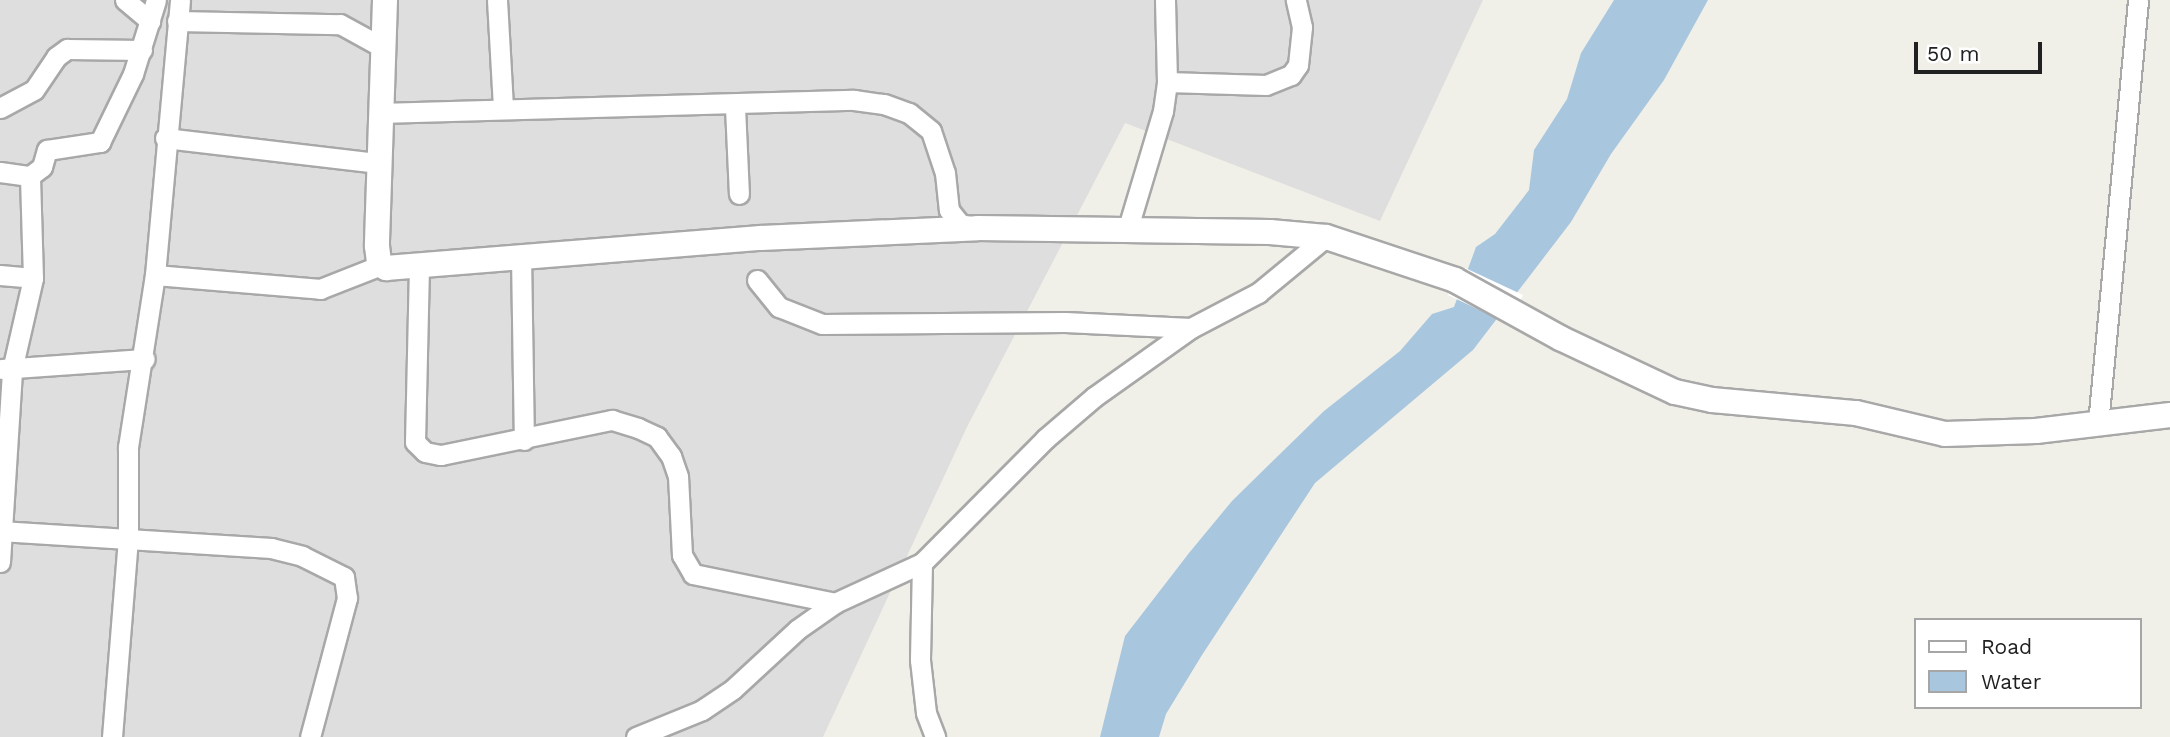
<!DOCTYPE html>
<html>
<head>
<meta charset="utf-8">
<style>
  body { margin:0 }
  #map { position:relative; width:2170px; height:737px; overflow:hidden; background:#f1f0e8; font-family:"Work Sans",sans-serif }
  div>[style] { position:absolute }
  .residential>* { inset:0; background:#dfdede }
  .water>* { inset:0; background:#a8c7df }
  .pier>* { inset:0; background:#fff }
  .roads { filter:drop-shadow(2px 0 #a8a8a8) drop-shadow(-2px 0 #a8a8a8) drop-shadow(0 2px #a8a8a8) drop-shadow(0 -2px #a8a8a8) }
  .minor>* { height:19px; margin:-9.5px; padding:0 9.5px; transform-origin:9.5px; border-radius:9.5px; background:#fff }
  .tertiary>* { height:24px; margin:-12px; padding:0 12px; transform-origin:12px; border-radius:12px; background:#fff }
  span { translate:-50% -50%; white-space:nowrap; text-align:center; line-height:1.15; -webkit-text-stroke:7px #fff; paint-order:stroke }
  .legend { position:absolute; left:1914px; top:618px; width:228px; height:91px; box-sizing:border-box; background:#fff; border:2px solid #a6a6a6; margin:0; padding:9px 12px; list-style:none; font-size:21px; color:#212121 }
  .legend li { display:flex; align-items:center; gap:14px; height:35px }
  .legend b { width:35px; border:2px solid #a6a6a6 }
  .scale { position:absolute; left:1914px; top:42px; width:128px; height:32px; box-sizing:border-box; border:4px solid #212121; border-top:0; padding-left:9px; font-size:21px; line-height:24px; white-space:nowrap; color:#212121; -webkit-text-stroke:5px #fff; paint-order:stroke }
</style>
</head>
<body>
<div id="map">
  <div class="residential">
    <i style="clip-path:polygon(0 0,1483px 0,1380px 221px,1125px 123px,967px 427px,823px 737px,0 737px)"></i>
  </div>
  <div class="water">
    <i style="clip-path:polygon(1614px 0,1708px 0,1664px 80px,1611px 154px,1571px 222px,1473px 350px,1315px 483px,1202px 655px,1166px 714px,1159px 737px,1100px 737px,1125px 636px,1189px 553px,1232px 501px,1324px 411px,1400px 351px,1432px 314px,1454px 307px,1476px 247px,1495px 234px,1529px 190px,1534px 150px,1567px 99px,1581px 53px)"></i>
  </div>
  <div class="pier">
    <i style="clip-path:polygon(1461px 266px,1523px 295px,1509px 324px,1448px 295px)"></i>
  </div>
  <div class="roads">
    <div class="minor">
      <i style="left:125px;top:0;width:33px;rotate:40deg"></i>
      <i style="left:497px;top:0;width:109px;rotate:86.8deg"></i>
      <i style="left:177px;top:21px;width:163px;rotate:1.1deg"></i>
      <i style="left:340px;top:24px;width:46px;rotate:28.8deg"></i>
      <i style="left:1167px;top:82px;width:99px;rotate:1.7deg"></i>
      <i style="left:1266px;top:85px;width:27px;rotate:-22deg"></i>
      <i style="left:1291px;top:75px;width:12px;rotate:-55deg"></i>
      <i style="left:1298px;top:65px;width:38px;rotate:-84deg"></i>
      <i style="left:1302px;top:27px;width:28px;rotate:-103deg"></i>
      <i style="left:735px;top:107px;width:87px;rotate:87.4deg"></i>
      <i style="left:0;top:108px;width:38px;rotate:-28deg"></i>
      <i style="left:34px;top:90px;width:40px;rotate:-56deg"></i>
      <i style="left:56px;top:57px;width:14px;rotate:-36deg"></i>
      <i style="left:67px;top:49px;width:75px;rotate:0.8deg"></i>
      <i style="left:379px;top:113px;width:475px;rotate:-1.6deg"></i>
      <i style="left:854px;top:100px;width:30px;rotate:8deg"></i>
      <i style="left:884px;top:104px;width:27px;rotate:20deg"></i>
      <i style="left:909px;top:113px;width:28px;rotate:39deg"></i>
      <i style="left:931px;top:131px;width:44px;rotate:71.6deg"></i>
      <i style="left:945px;top:173px;width:37px;rotate:84deg"></i>
      <i style="left:949px;top:210px;width:18px;rotate:52deg"></i>
      <i style="left:960px;top:224px;width:14px;rotate:12deg"></i>
      <i style="left:165px;top:138px;width:215px;rotate:6.7deg"></i>
      <i style="left:0;top:172px;width:30px;rotate:8deg"></i>
      <i style="left:30px;top:176px;width:15px;rotate:-37deg"></i>
      <i style="left:42px;top:167px;width:18px;rotate:-74deg"></i>
      <i style="left:47px;top:150px;width:54px;rotate:-8.6deg"></i>
      <i style="left:100px;top:142px;width:76px;rotate:-64.1deg"></i>
      <i style="left:133px;top:74px;width:77px;rotate:-72.7deg"></i>
      <i style="left:1127px;top:231px;width:125px;rotate:-73.3deg"></i>
      <i style="left:1163px;top:111px;width:29px;rotate:-82deg"></i>
      <i style="left:1167px;top:82px;width:82px;rotate:-91.4deg"></i>
      <i style="left:521px;top:255px;width:185px;rotate:89.1deg"></i>
      <i style="left:419px;top:266px;width:176px;rotate:91.3deg"></i>
      <i style="left:415px;top:442px;width:14px;rotate:45deg"></i>
      <i style="left:425px;top:452px;width:16px;rotate:11deg"></i>
      <i style="left:441px;top:455px;width:175px;rotate:-11.6deg"></i>
      <i style="left:612px;top:420px;width:27px;rotate:17deg"></i>
      <i style="left:638px;top:428px;width:21px;rotate:25deg"></i>
      <i style="left:657px;top:437px;width:24px;rotate:54deg"></i>
      <i style="left:671px;top:456px;width:21px;rotate:71deg"></i>
      <i style="left:678px;top:476px;width:79px;rotate:87.1deg"></i>
      <i style="left:682px;top:555px;width:22px;rotate:60deg"></i>
      <i style="left:693px;top:574px;width:145px;rotate:11.5deg"></i>
      <i style="left:0;top:275px;width:33px;rotate:5deg"></i>
      <i style="left:155px;top:275px;width:166px;rotate:4.8deg"></i>
      <i style="left:320px;top:289px;width:66px;rotate:-21.5deg"></i>
      <i style="left:757px;top:280px;width:35px;rotate:51deg"></i>
      <i style="left:779px;top:307px;width:46px;rotate:21.6deg"></i>
      <i style="left:822px;top:324px;width:243px;rotate:-0.5deg"></i>
      <i style="left:1065px;top:322px;width:126px;rotate:2.7deg"></i>
      <i style="left:1px;top:369px;width:144px;rotate:-4deg"></i>
      <i style="left:2098px;top:424px;width:426px;rotate:-84.6deg"></i>
      <i style="left:0;top:531px;width:272px;rotate:3.6deg"></i>
      <i style="left:271px;top:548px;width:32px;rotate:14deg"></i>
      <i style="left:302px;top:556px;width:47px;rotate:26.6deg"></i>
      <i style="left:344px;top:577px;width:21px;rotate:82deg"></i>
      <i style="left:347px;top:598px;width:144px;rotate:104.9deg"></i>
      <i style="left:0;top:562px;width:192px;rotate:-86.4deg"></i>
      <i style="left:12px;top:370px;width:94px;rotate:-77.1deg"></i>
      <i style="left:33px;top:278px;width:102px;rotate:-91.7deg"></i>
      <i style="left:922px;top:563px;width:97px;rotate:91.2deg"></i>
      <i style="left:920px;top:660px;width:53px;rotate:83.5deg"></i>
      <i style="left:926px;top:713px;width:26px;rotate:69deg"></i>
      <i style="left:112px;top:737px;width:200px;rotate:-85.4deg"></i>
      <i style="left:128px;top:538px;width:91px;rotate:-90deg"></i>
      <i style="left:128px;top:447px;width:174px;rotate:-81.1deg"></i>
      <i style="left:155px;top:275px;width:276px;rotate:-84.8deg"></i>
      <i style="left:636px;top:737px;width:71px;rotate:-22.2deg"></i>
      <i style="left:702px;top:710px;width:37px;rotate:-34deg"></i>
      <i style="left:733px;top:689px;width:88px;rotate:-42.7deg"></i>
      <i style="left:798px;top:629px;width:45px;rotate:-35.1deg"></i>
      <i style="left:835px;top:603px;width:96px;rotate:-24.7deg"></i>
      <i style="left:922px;top:563px;width:175px;rotate:-45.2deg"></i>
      <i style="left:1045px;top:439px;width:65px;rotate:-40.6deg"></i>
      <i style="left:1094px;top:397px;width:119px;rotate:-35.4deg"></i>
      <i style="left:1191px;top:328px;width:76px;rotate:-27.6deg"></i>
      <i style="left:1258px;top:293px;width:88px;rotate:-39.5deg"></i>
    </div>
    <div class="tertiary">
      <i style="left:385px;top:0;width:246px;rotate:91.9deg"></i>
      <i style="left:377px;top:246px;width:17px;rotate:83deg"></i>
      <i style="left:379px;top:263px;width:9px;rotate:36deg"></i>
      <i style="left:386px;top:268px;width:376px;rotate:-4.6deg"></i>
      <i style="left:761px;top:238px;width:217px;rotate:-2.6deg"></i>
      <i style="left:978px;top:228px;width:292px;rotate:0.8deg"></i>
      <i style="left:1270px;top:232px;width:56px;rotate:5.1deg"></i>
      <i style="left:1326px;top:237px;width:136px;rotate:18.4deg"></i>
      <i style="left:1455px;top:280px;width:120px;rotate:28.9deg"></i>
      <i style="left:1560px;top:338px;width:127px;rotate:25.2deg"></i>
      <i style="left:1675px;top:392px;width:38px;rotate:12deg"></i>
      <i style="left:1712px;top:400px;width:145px;rotate:5.2deg"></i>
      <i style="left:1856px;top:413px;width:91px;rotate:13.3deg"></i>
      <i style="left:1945px;top:434px;width:91px;rotate:-1.9deg"></i>
      <i style="left:2036px;top:431px;width:135px;rotate:-6.8deg"></i>
    </div>
  </div>
  <ul class="legend">
  <li><b style="height:9px;background:#fff"></b>Road</li>
  <li><b style="height:19px;background:#a8c7df"></b>Water</li>
  </ul>
  <div class="scale">50 m</div>
</div>
</body>
</html>
